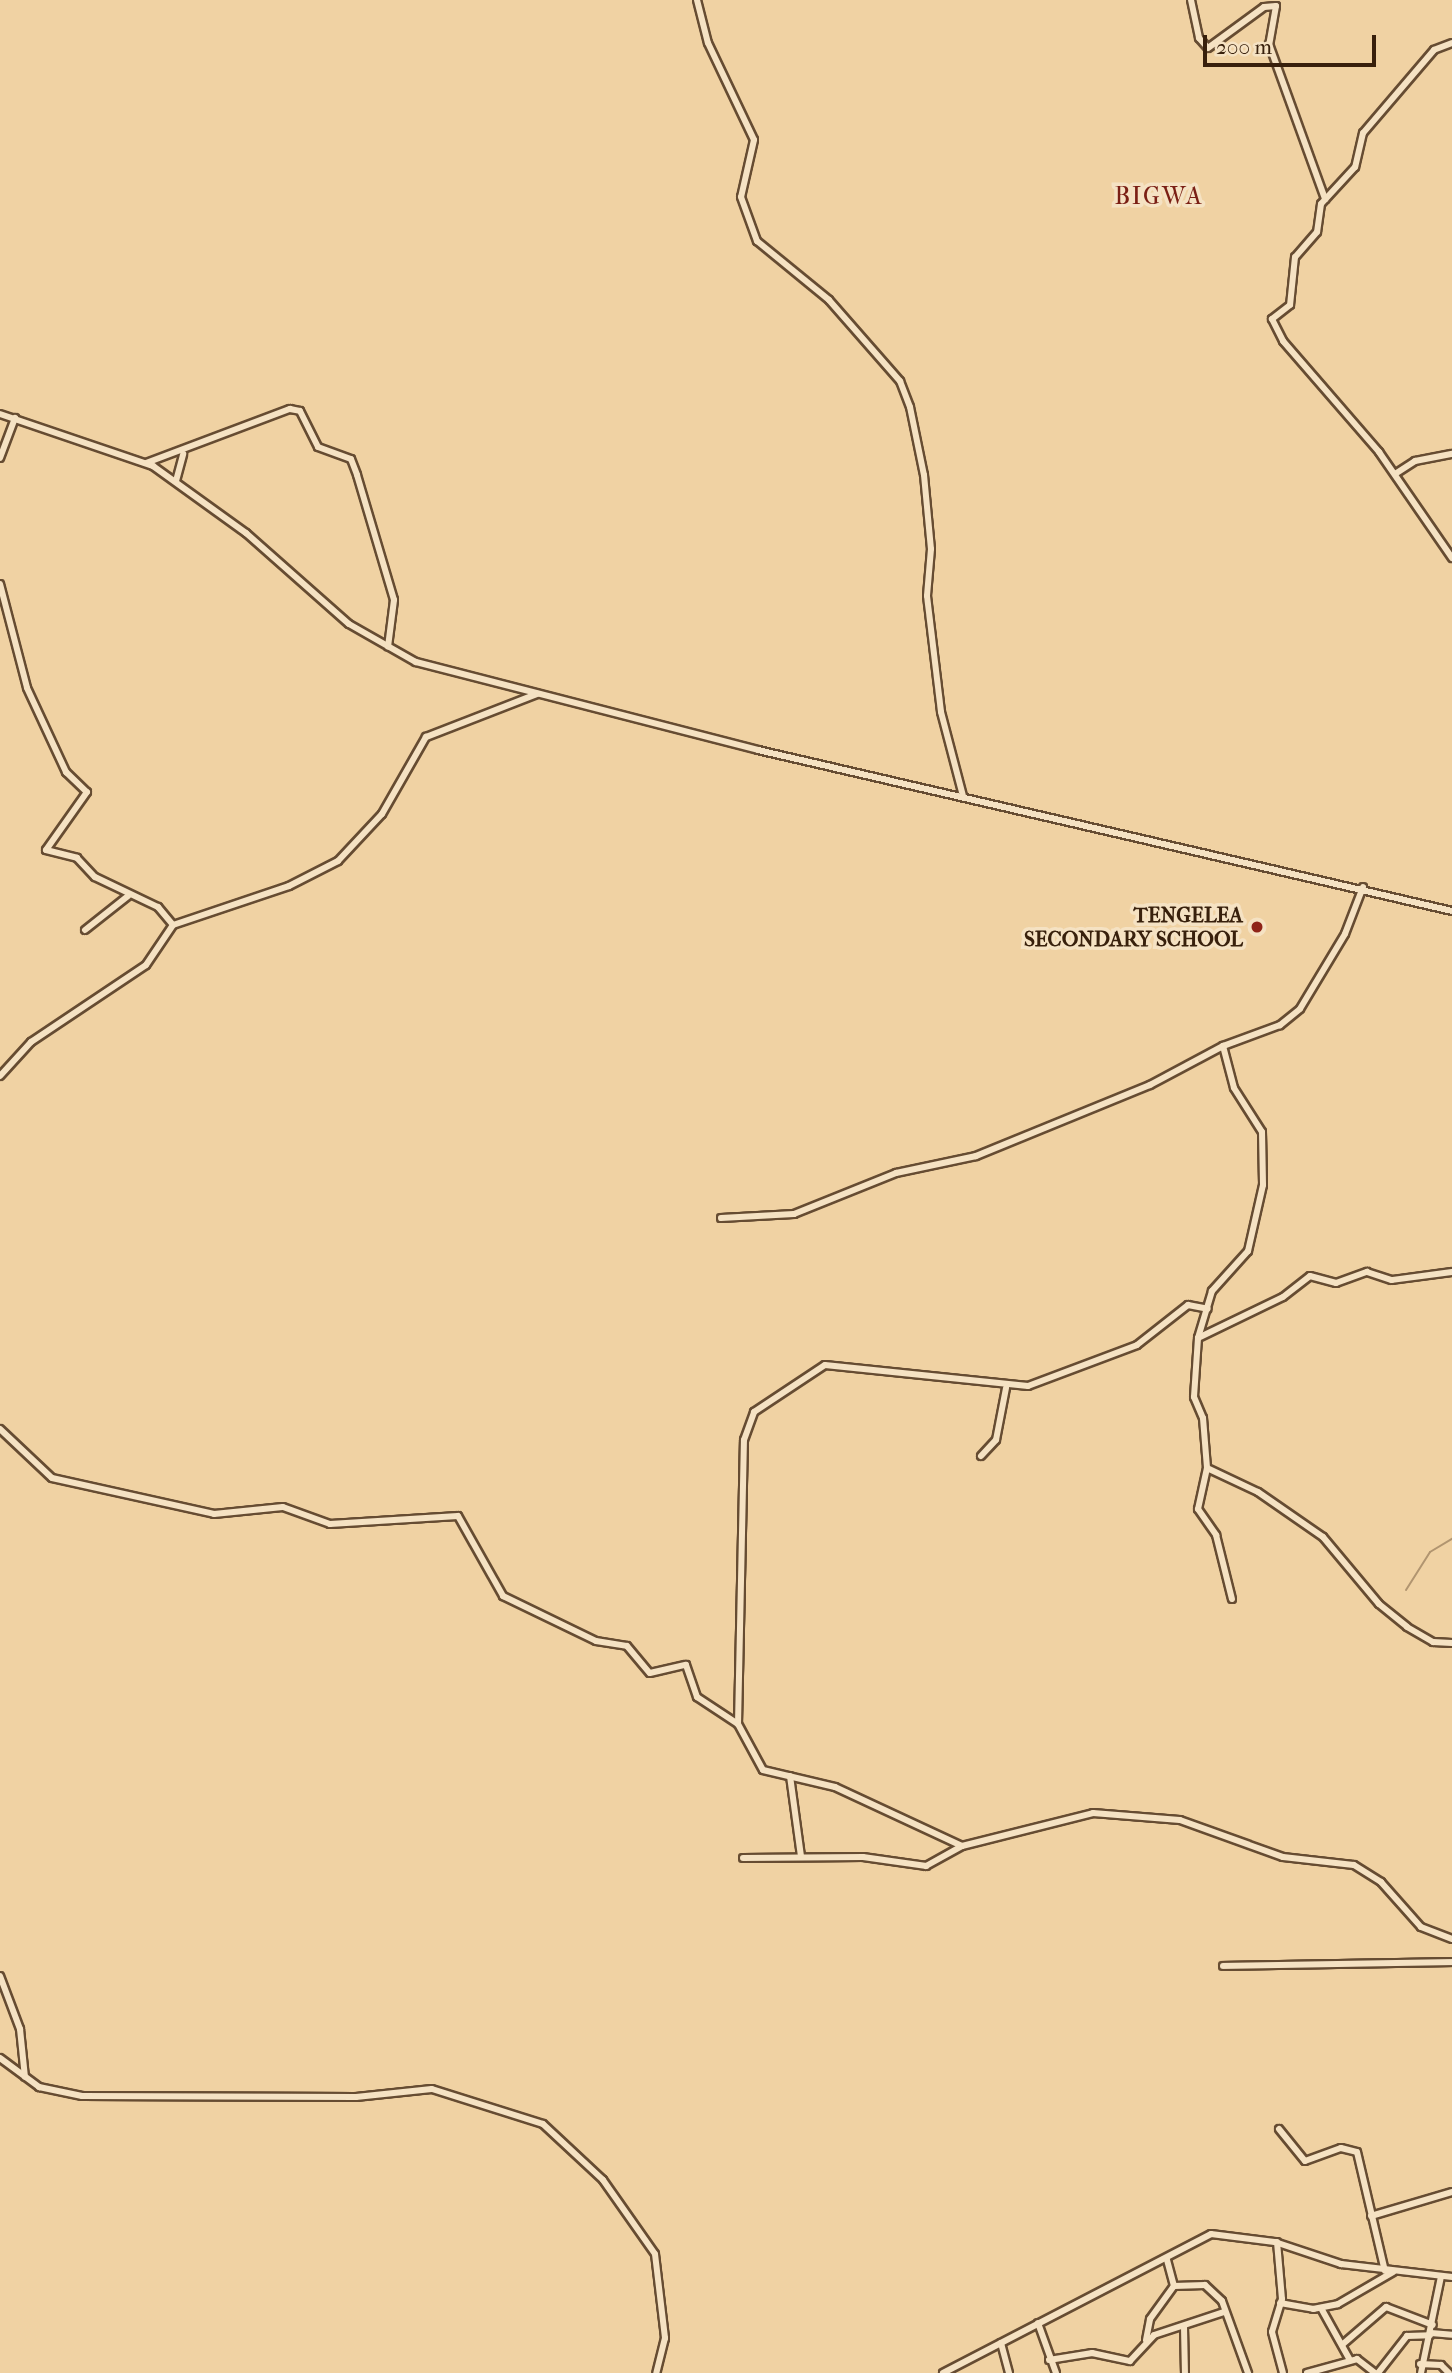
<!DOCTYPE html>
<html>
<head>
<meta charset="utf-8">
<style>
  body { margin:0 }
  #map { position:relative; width:1452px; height:2373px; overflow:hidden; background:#f0d2a3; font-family:"IM FELL French Canon",serif }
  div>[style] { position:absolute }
  .stream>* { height:2px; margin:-1px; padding:0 1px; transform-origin:1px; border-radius:1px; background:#b19570 }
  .roads { filter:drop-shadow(2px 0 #664c32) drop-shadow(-2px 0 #664c32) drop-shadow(0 2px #664c32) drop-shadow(0 -2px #664c32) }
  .minor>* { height:6px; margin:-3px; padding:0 3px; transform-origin:3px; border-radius:3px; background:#f5e2c3 }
  .dots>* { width:19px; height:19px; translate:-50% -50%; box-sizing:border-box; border:4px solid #f5e2c3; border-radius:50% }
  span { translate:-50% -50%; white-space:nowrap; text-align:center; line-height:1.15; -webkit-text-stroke:7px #f5e2c3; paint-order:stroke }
  .poi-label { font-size:21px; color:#38200c; font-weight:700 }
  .right { translate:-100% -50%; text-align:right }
  .quarter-label { font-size:24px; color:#7a1f14; letter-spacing:2px }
  .scale { position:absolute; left:1203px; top:35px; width:173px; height:32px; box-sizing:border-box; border:4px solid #38200c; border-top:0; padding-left:9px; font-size:21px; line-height:24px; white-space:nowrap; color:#38200c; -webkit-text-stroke:5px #f5e2c3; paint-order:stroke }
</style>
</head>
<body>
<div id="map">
  <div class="stream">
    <i style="left:1406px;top:1590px;width:45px;rotate:-57.7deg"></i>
    <i style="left:1430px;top:1552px;width:26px;rotate:-31deg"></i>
  </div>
  <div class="roads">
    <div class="minor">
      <i style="left:697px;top:0;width:44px;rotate:75.7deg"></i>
      <i style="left:708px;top:43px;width:107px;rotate:64.6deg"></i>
      <i style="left:754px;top:140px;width:58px;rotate:102.8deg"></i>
      <i style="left:741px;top:197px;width:47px;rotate:70deg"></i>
      <i style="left:757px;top:241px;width:93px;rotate:39.3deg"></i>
      <i style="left:829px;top:300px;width:108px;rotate:48.8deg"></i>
      <i style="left:900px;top:381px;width:28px;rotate:69deg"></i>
      <i style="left:910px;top:407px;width:69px;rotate:78.4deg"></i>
      <i style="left:924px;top:475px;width:74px;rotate:84.6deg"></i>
      <i style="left:931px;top:549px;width:47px;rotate:94.9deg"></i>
      <i style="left:927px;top:596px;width:117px;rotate:83.1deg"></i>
      <i style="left:941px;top:712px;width:87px;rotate:75.3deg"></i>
      <i style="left:1191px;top:0;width:39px;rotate:78deg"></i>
      <i style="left:1199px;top:38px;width:13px;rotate:48deg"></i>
      <i style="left:1208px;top:48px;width:69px;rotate:-36.2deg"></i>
      <i style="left:1264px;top:7px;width:12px;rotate:-5deg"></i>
      <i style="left:1276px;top:6px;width:39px;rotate:100deg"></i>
      <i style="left:1269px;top:44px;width:165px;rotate:70.1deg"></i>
      <i style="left:1452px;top:43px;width:19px;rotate:159deg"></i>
      <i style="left:1434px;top:50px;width:109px;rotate:130.5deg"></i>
      <i style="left:1363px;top:133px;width:35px;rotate:103deg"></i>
      <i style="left:1355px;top:167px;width:50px;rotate:132.6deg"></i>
      <i style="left:1321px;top:204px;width:28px;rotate:98deg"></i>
      <i style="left:1317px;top:232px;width:33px;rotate:131deg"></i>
      <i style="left:1295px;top:257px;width:48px;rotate:95.9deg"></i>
      <i style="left:1290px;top:305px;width:23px;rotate:142deg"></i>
      <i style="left:1272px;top:319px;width:25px;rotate:63deg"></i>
      <i style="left:1283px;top:341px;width:147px;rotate:49.1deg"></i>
      <i style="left:1379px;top:452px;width:129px;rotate:55.4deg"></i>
      <i style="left:0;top:414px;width:162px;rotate:18.8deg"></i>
      <i style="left:153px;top:466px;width:115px;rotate:35.8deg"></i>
      <i style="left:246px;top:533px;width:137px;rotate:41.5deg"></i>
      <i style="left:349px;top:624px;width:77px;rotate:29.6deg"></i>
      <i style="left:416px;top:662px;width:353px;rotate:14.4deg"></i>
      <i style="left:758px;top:750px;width:712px;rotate:13.06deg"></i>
      <i style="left:0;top:458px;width:43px;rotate:-69.4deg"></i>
      <i style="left:146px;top:463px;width:154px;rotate:-20.6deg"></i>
      <i style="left:290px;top:409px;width:10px;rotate:11deg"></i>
      <i style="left:300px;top:411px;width:40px;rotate:63.4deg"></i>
      <i style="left:318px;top:447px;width:35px;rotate:20deg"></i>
      <i style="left:351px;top:459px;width:17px;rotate:69deg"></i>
      <i style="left:357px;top:475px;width:130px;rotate:73.5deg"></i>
      <i style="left:394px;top:600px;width:47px;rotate:97.3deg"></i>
      <i style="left:1395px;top:474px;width:24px;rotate:-33deg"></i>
      <i style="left:1415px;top:461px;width:38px;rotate:-11deg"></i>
      <i style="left:176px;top:481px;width:28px;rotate:-75deg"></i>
      <i style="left:0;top:584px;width:107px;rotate:75.4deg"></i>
      <i style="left:27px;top:688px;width:93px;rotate:65.1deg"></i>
      <i style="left:66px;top:772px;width:29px;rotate:44deg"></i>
      <i style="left:87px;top:792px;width:71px;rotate:125.3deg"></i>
      <i style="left:46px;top:850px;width:32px;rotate:14deg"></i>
      <i style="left:77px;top:858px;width:26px;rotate:47deg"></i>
      <i style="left:95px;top:877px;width:70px;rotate:25.5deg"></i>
      <i style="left:158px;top:907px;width:23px;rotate:50deg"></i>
      <i style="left:1363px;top:887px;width:50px;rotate:111deg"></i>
      <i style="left:1345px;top:934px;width:87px;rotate:121deg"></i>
      <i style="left:1300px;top:1009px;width:26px;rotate:141deg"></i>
      <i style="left:1280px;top:1025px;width:61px;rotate:159.8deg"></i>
      <i style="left:1223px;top:1046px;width:43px;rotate:75.3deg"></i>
      <i style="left:1234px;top:1088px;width:52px;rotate:57.5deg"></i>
      <i style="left:1262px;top:1132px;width:53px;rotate:88.9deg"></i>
      <i style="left:1263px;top:1185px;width:68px;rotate:102.8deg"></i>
      <i style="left:1248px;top:1251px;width:54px;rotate:132deg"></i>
      <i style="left:1212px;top:1291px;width:49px;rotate:106.6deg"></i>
      <i style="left:1198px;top:1338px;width:59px;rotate:93.9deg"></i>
      <i style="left:1194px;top:1397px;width:23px;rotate:67deg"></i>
      <i style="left:1203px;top:1418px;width:50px;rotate:85.4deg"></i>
      <i style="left:1207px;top:1468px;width:56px;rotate:25.2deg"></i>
      <i style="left:1258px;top:1492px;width:79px;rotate:34.7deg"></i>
      <i style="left:1323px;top:1537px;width:87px;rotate:50.1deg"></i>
      <i style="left:1379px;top:1604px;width:36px;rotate:39deg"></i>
      <i style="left:1407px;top:1627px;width:30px;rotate:30deg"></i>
      <i style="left:1433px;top:1642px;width:19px;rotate:3deg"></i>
      <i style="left:85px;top:930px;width:55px;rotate:-38.3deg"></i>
      <i style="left:0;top:1076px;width:46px;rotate:-47.6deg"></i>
      <i style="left:31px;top:1042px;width:138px;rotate:-33.8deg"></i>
      <i style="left:146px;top:965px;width:48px;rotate:-56deg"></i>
      <i style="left:173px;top:925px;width:122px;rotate:-18.6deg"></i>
      <i style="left:289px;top:886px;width:55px;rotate:-27deg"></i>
      <i style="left:338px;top:861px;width:64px;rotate:-46.9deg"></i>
      <i style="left:382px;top:814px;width:89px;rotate:-60.3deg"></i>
      <i style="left:426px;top:737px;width:119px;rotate:-21.2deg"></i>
      <i style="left:721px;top:1218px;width:73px;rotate:-3.1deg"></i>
      <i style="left:794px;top:1214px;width:110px;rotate:-21.9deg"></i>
      <i style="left:896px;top:1173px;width:82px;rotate:-12deg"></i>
      <i style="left:976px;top:1156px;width:188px;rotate:-22.2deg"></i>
      <i style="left:1150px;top:1085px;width:83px;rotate:-28.1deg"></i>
      <i style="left:1198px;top:1338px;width:94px;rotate:-25.8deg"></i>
      <i style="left:1283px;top:1297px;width:34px;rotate:-38deg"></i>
      <i style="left:1310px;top:1276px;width:27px;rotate:15deg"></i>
      <i style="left:1336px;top:1283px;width:33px;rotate:-20deg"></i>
      <i style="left:1367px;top:1272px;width:26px;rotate:18deg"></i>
      <i style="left:1392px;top:1280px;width:61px;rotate:-7.6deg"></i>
      <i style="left:0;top:1429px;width:71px;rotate:43.3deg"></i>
      <i style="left:52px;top:1478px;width:166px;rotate:12.5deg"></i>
      <i style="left:214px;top:1514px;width:69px;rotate:-5.8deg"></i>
      <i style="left:283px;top:1507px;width:50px;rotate:19.9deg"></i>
      <i style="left:330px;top:1524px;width:128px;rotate:-3.6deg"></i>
      <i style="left:458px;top:1516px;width:92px;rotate:60.6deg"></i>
      <i style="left:503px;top:1596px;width:103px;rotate:25.8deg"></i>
      <i style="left:596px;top:1641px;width:31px;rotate:9deg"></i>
      <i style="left:627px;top:1646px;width:35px;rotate:50deg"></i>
      <i style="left:650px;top:1673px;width:37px;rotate:-13deg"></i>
      <i style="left:686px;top:1665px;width:34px;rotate:71deg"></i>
      <i style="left:697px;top:1697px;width:49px;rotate:33.4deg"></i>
      <i style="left:738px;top:1724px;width:52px;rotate:61.5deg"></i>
      <i style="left:763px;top:1770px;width:74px;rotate:13.3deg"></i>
      <i style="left:835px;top:1787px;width:140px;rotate:24.9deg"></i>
      <i style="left:962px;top:1846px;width:135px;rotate:-14.1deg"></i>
      <i style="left:1093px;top:1813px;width:87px;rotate:4.6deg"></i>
      <i style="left:1180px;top:1820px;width:109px;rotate:19.8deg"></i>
      <i style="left:1283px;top:1857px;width:71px;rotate:6.4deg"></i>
      <i style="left:1354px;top:1865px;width:32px;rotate:32deg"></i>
      <i style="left:1381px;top:1882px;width:60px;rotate:48.4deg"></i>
      <i style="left:1421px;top:1927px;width:33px;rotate:21deg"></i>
      <i style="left:981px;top:1456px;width:22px;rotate:-47deg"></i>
      <i style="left:996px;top:1440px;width:53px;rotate:-79.1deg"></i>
      <i style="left:1207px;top:1468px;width:42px;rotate:102.4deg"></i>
      <i style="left:1198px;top:1509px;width:32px;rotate:55deg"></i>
      <i style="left:1216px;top:1535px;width:66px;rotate:76deg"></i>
      <i style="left:738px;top:1724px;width:284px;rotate:-88.8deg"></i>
      <i style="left:744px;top:1440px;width:30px;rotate:-70deg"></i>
      <i style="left:754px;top:1412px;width:85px;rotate:-33.5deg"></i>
      <i style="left:825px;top:1365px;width:204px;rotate:5.9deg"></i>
      <i style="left:1028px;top:1386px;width:116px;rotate:-20.6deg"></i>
      <i style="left:1137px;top:1345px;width:65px;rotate:-38.1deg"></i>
      <i style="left:1188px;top:1305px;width:20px;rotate:11deg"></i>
      <i style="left:790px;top:1776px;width:81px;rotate:82.2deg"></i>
      <i style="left:743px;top:1858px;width:120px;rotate:-0.5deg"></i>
      <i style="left:863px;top:1857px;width:64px;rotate:8.1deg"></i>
      <i style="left:926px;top:1866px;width:41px;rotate:-29.1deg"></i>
      <i style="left:1223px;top:1966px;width:229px;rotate:-1deg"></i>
      <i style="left:0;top:1976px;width:57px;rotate:69.3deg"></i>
      <i style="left:20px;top:2029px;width:48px;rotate:84.1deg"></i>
      <i style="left:0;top:2058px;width:49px;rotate:36.6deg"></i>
      <i style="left:39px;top:2087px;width:44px;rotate:11.8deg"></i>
      <i style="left:82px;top:2096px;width:274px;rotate:0.2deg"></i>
      <i style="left:356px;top:2097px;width:76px;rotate:-6deg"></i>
      <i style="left:432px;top:2089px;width:116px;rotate:17.5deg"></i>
      <i style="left:543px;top:2124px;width:82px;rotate:43deg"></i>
      <i style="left:603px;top:2180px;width:90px;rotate:54.9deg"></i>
      <i style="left:655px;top:2254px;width:85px;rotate:83.2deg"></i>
      <i style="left:665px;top:2338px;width:36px;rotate:104deg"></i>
      <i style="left:1279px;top:2129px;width:41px;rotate:50.9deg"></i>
      <i style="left:1305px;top:2161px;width:38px;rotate:-20deg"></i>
      <i style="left:1341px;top:2148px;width:16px;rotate:14deg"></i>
      <i style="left:1357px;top:2152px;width:122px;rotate:76.8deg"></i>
      <i style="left:1371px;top:2216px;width:84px;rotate:-16.5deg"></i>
      <i style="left:1277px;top:2242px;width:57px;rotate:85deg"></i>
      <i style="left:1282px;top:2299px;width:34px;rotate:107deg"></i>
      <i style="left:1272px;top:2332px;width:42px;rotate:75deg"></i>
      <i style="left:1174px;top:2286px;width:31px;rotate:-2deg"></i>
      <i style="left:1205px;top:2285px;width:23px;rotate:43deg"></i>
      <i style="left:1222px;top:2301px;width:77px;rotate:70.1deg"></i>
      <i style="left:1280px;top:2303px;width:34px;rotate:10deg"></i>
      <i style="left:1313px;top:2309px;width:25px;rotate:-11deg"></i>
      <i style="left:1338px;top:2304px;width:64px;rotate:-30.2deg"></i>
      <i style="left:1321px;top:2308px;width:60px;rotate:60.9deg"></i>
      <i style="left:1038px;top:2323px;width:53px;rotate:70.2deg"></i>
      <i style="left:1184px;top:2327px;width:46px;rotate:88.8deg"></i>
      <i style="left:1431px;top:2333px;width:21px;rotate:5deg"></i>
      <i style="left:1146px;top:2340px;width:21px;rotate:-79deg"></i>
      <i style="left:1150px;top:2319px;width:41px;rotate:-54deg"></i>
      <i style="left:1174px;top:2286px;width:28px;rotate:-105deg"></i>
      <i style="left:1001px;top:2343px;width:31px;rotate:75deg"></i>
      <i style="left:1343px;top:2344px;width:57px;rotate:-40.7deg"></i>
      <i style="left:1386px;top:2307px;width:50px;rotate:21deg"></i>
      <i style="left:1049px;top:2360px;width:44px;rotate:-9.2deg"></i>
      <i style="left:1092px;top:2353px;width:39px;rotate:12deg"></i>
      <i style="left:1130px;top:2361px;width:35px;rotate:-47deg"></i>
      <i style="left:1154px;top:2335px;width:74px;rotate:-18.2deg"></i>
      <i style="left:1420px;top:2364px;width:21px;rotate:3deg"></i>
      <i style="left:1441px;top:2365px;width:11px;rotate:45deg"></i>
      <i style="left:943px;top:2373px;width:302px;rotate:-27.4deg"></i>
      <i style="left:1211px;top:2234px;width:64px;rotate:7.1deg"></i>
      <i style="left:1275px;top:2242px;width:70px;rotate:18.4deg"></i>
      <i style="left:1341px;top:2264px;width:112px;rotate:6.7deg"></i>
      <i style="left:1307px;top:2373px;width:52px;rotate:-15.6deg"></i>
      <i style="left:1357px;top:2359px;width:23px;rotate:38deg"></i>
      <i style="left:1378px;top:2373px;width:47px;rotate:-51.9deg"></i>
      <i style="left:1407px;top:2336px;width:23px;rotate:-2deg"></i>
      <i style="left:1421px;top:2373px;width:99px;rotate:-78.3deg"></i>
    </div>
  </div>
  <div class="dots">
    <i style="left:1257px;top:927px;background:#8f2418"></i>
  </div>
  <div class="poi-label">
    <span class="right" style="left:1243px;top:927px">TENGELEA<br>SECONDARY SCHOOL</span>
  </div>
  <div class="quarter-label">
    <span style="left:1159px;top:197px">BIGWA</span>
  </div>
  <div class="scale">200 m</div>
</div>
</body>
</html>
